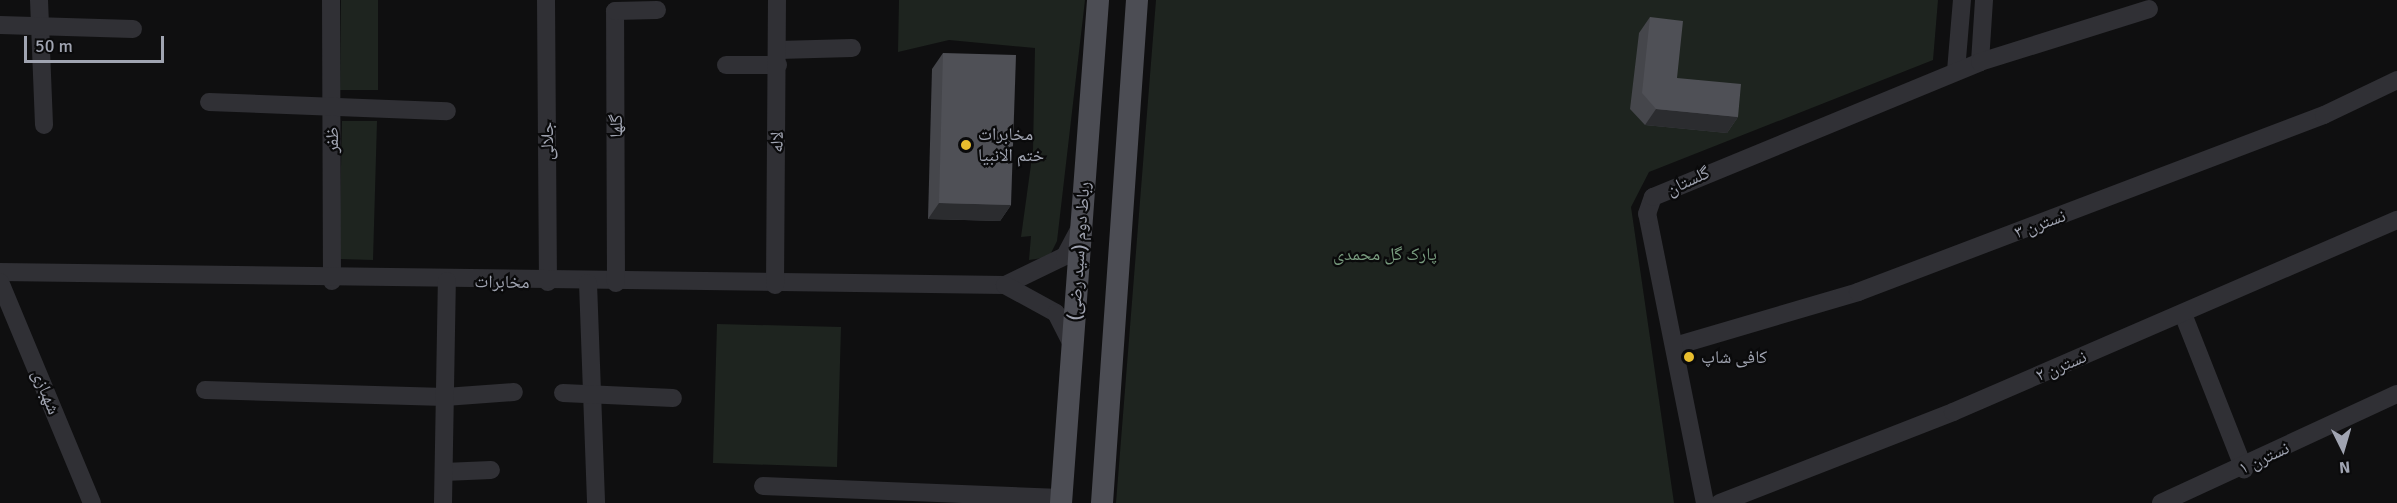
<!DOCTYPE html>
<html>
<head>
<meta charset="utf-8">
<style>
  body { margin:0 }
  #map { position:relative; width:2397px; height:503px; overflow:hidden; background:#0f0f10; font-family:Signika,"Noto Naskh Arabic",sans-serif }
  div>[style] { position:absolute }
  .green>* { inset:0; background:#1e241f }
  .minor>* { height:18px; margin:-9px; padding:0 9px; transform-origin:9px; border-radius:9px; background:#303035 }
  .major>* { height:22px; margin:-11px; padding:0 11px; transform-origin:11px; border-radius:11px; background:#4c4d54 }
  .wall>* { inset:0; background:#45464b }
  .shaded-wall>* { inset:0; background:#2b2c2f }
  .building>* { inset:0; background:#4f5056 }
  .dots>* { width:16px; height:16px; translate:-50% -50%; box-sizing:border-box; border:3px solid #0a0a0b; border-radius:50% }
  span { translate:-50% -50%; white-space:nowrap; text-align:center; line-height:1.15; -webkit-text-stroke:4.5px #0a0a0b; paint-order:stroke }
  .street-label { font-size:18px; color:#a0a4b1 }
  .poi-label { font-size:18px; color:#a0a4b1 }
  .left { translate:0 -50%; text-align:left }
  .park-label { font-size:18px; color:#789b7e }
  .north { position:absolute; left:2313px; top:419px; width:60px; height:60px; -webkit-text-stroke:4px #0a0a0b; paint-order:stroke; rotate:175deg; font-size:16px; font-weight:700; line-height:24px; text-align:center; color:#a0a4b1 }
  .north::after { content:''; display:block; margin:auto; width:21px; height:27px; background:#a0a4b1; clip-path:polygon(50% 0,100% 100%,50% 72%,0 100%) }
  .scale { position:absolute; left:24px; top:36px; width:140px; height:27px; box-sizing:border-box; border:3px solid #a0a4b1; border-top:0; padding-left:8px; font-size:18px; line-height:21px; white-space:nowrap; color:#a0a4b1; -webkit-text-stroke:4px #0a0a0b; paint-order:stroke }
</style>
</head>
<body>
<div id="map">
  <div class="green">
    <i style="clip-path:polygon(341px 0,378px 0,378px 90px,340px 90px)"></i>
    <i style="clip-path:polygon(899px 0,1085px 0,1057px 241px,1049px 257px,1029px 260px,1031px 236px,1021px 237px,1033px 150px,1035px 48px,949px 40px,898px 52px)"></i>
    <i style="clip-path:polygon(1156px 0,1938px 0,1933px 60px,1649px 172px,1631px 207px,1674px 503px,1116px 503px)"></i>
    <i style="clip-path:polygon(342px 121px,377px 121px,373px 260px,339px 259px)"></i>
    <i style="clip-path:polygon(717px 324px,841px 327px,837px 467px,713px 463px)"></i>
  </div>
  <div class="minor">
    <i style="left:39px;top:0;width:125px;rotate:87.7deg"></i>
    <i style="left:331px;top:0;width:281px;rotate:89.8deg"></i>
    <i style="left:546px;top:0;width:282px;rotate:89.6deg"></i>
    <i style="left:0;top:25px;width:133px;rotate:1.7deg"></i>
    <i style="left:778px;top:50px;width:74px;rotate:-1.5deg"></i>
    <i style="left:1980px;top:62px;width:62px;rotate:-86.3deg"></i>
    <i style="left:726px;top:65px;width:52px"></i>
    <i style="left:1956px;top:71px;width:71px;rotate:-85.2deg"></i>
    <i style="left:209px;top:102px;width:238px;rotate:2.2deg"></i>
    <i style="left:0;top:272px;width:1005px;rotate:0.74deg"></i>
    <i style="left:1005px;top:285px;width:67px;rotate:-25.8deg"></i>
    <i style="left:1065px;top:256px;width:30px;rotate:-62deg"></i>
    <i style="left:0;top:282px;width:239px;rotate:67.4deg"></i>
    <i style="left:588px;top:283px;width:220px;rotate:87.9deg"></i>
    <i style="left:616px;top:283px;width:272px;rotate:-90.2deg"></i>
    <i style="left:615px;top:11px;width:42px;rotate:-1.4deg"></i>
    <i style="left:775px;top:285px;width:285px;rotate:-89.6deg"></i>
    <i style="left:1005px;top:285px;width:58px;rotate:28.8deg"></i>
    <i style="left:1056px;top:313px;width:35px;rotate:63deg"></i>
    <i style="left:2183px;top:314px;width:167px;rotate:68.5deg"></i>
    <i style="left:1675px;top:346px;width:191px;rotate:-16.4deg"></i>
    <i style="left:1858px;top:292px;width:498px;rotate:-20.8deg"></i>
    <i style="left:2324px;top:115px;width:81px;rotate:-25.6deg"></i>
    <i style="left:205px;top:390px;width:240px;rotate:1.7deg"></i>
    <i style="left:445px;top:397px;width:69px;rotate:-4.1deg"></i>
    <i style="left:563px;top:393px;width:110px;rotate:2.6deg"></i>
    <i style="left:444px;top:472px;width:47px;rotate:-2.4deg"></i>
    <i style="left:763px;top:486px;width:298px;rotate:2.3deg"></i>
    <i style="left:443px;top:503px;width:222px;rotate:-89deg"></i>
    <i style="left:1705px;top:503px;width:295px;rotate:-101.3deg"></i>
    <i style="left:1647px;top:214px;width:18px;rotate:-71deg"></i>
    <i style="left:1653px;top:197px;width:354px;rotate:-22.4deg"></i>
    <i style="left:1980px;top:62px;width:177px;rotate:-17.4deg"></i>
    <i style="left:1720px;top:503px;width:250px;rotate:-21.3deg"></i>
    <i style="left:1953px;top:412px;width:484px;rotate:-23.4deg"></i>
    <i style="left:2161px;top:503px;width:260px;rotate:-24.8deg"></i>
  </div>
  <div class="major">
    <i style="left:1061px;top:503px;width:504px;rotate:-85.79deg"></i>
    <i style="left:1102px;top:503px;width:504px;rotate:-86.02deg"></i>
  </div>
  <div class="wall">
    <i style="clip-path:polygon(1650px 17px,1677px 78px,1738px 117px,1727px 133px,1645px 125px,1630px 109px,1639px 33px)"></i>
    <i style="clip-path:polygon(943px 53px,1011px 205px,1000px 221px,928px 219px,932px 69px)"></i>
  </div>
  <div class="shaded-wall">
    <i style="clip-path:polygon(1656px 109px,1738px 117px,1727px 133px,1645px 125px)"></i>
    <i style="clip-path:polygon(939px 203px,1011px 205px,1000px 221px,928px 219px)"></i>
  </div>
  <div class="building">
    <i style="clip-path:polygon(1650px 17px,1683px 21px,1677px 78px,1741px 84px,1738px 117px,1656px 109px,1642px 93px)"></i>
    <i style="clip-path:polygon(943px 53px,1016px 55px,1011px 205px,939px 203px)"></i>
  </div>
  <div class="dots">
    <i style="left:966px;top:145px;background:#e9be2e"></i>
    <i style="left:1689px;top:357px;background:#e9be2e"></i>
  </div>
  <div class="street-label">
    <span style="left:616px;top:126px;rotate:-90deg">گلها</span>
    <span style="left:332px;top:140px;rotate:-90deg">ظفر</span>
    <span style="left:547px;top:141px;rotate:-90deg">جلالی</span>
    <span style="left:777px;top:142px;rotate:-89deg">لاله</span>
    <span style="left:1688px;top:181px;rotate:-25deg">گلستان</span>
    <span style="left:2040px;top:224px;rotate:-20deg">نسترن ۳</span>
    <span style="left:1079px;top:251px;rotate:-86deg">رباط دوم (سید رضی)</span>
    <span style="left:502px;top:282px;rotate:1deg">مخابرات</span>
    <span style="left:2061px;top:366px;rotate:-23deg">نسترن ۲</span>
    <span style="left:46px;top:392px;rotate:68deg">شهبازی</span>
    <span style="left:2264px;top:458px;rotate:-25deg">نسترن ۱</span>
  </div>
  <div class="poi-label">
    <span class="left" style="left:978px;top:145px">مخابرات<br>ختم الانبیا</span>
    <span class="left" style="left:1701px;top:357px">کافی شاپ</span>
  </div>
  <div class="park-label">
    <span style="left:1385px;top:254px">پارک گل محمدی</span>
  </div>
  <div class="north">N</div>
  <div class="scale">50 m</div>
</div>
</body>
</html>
